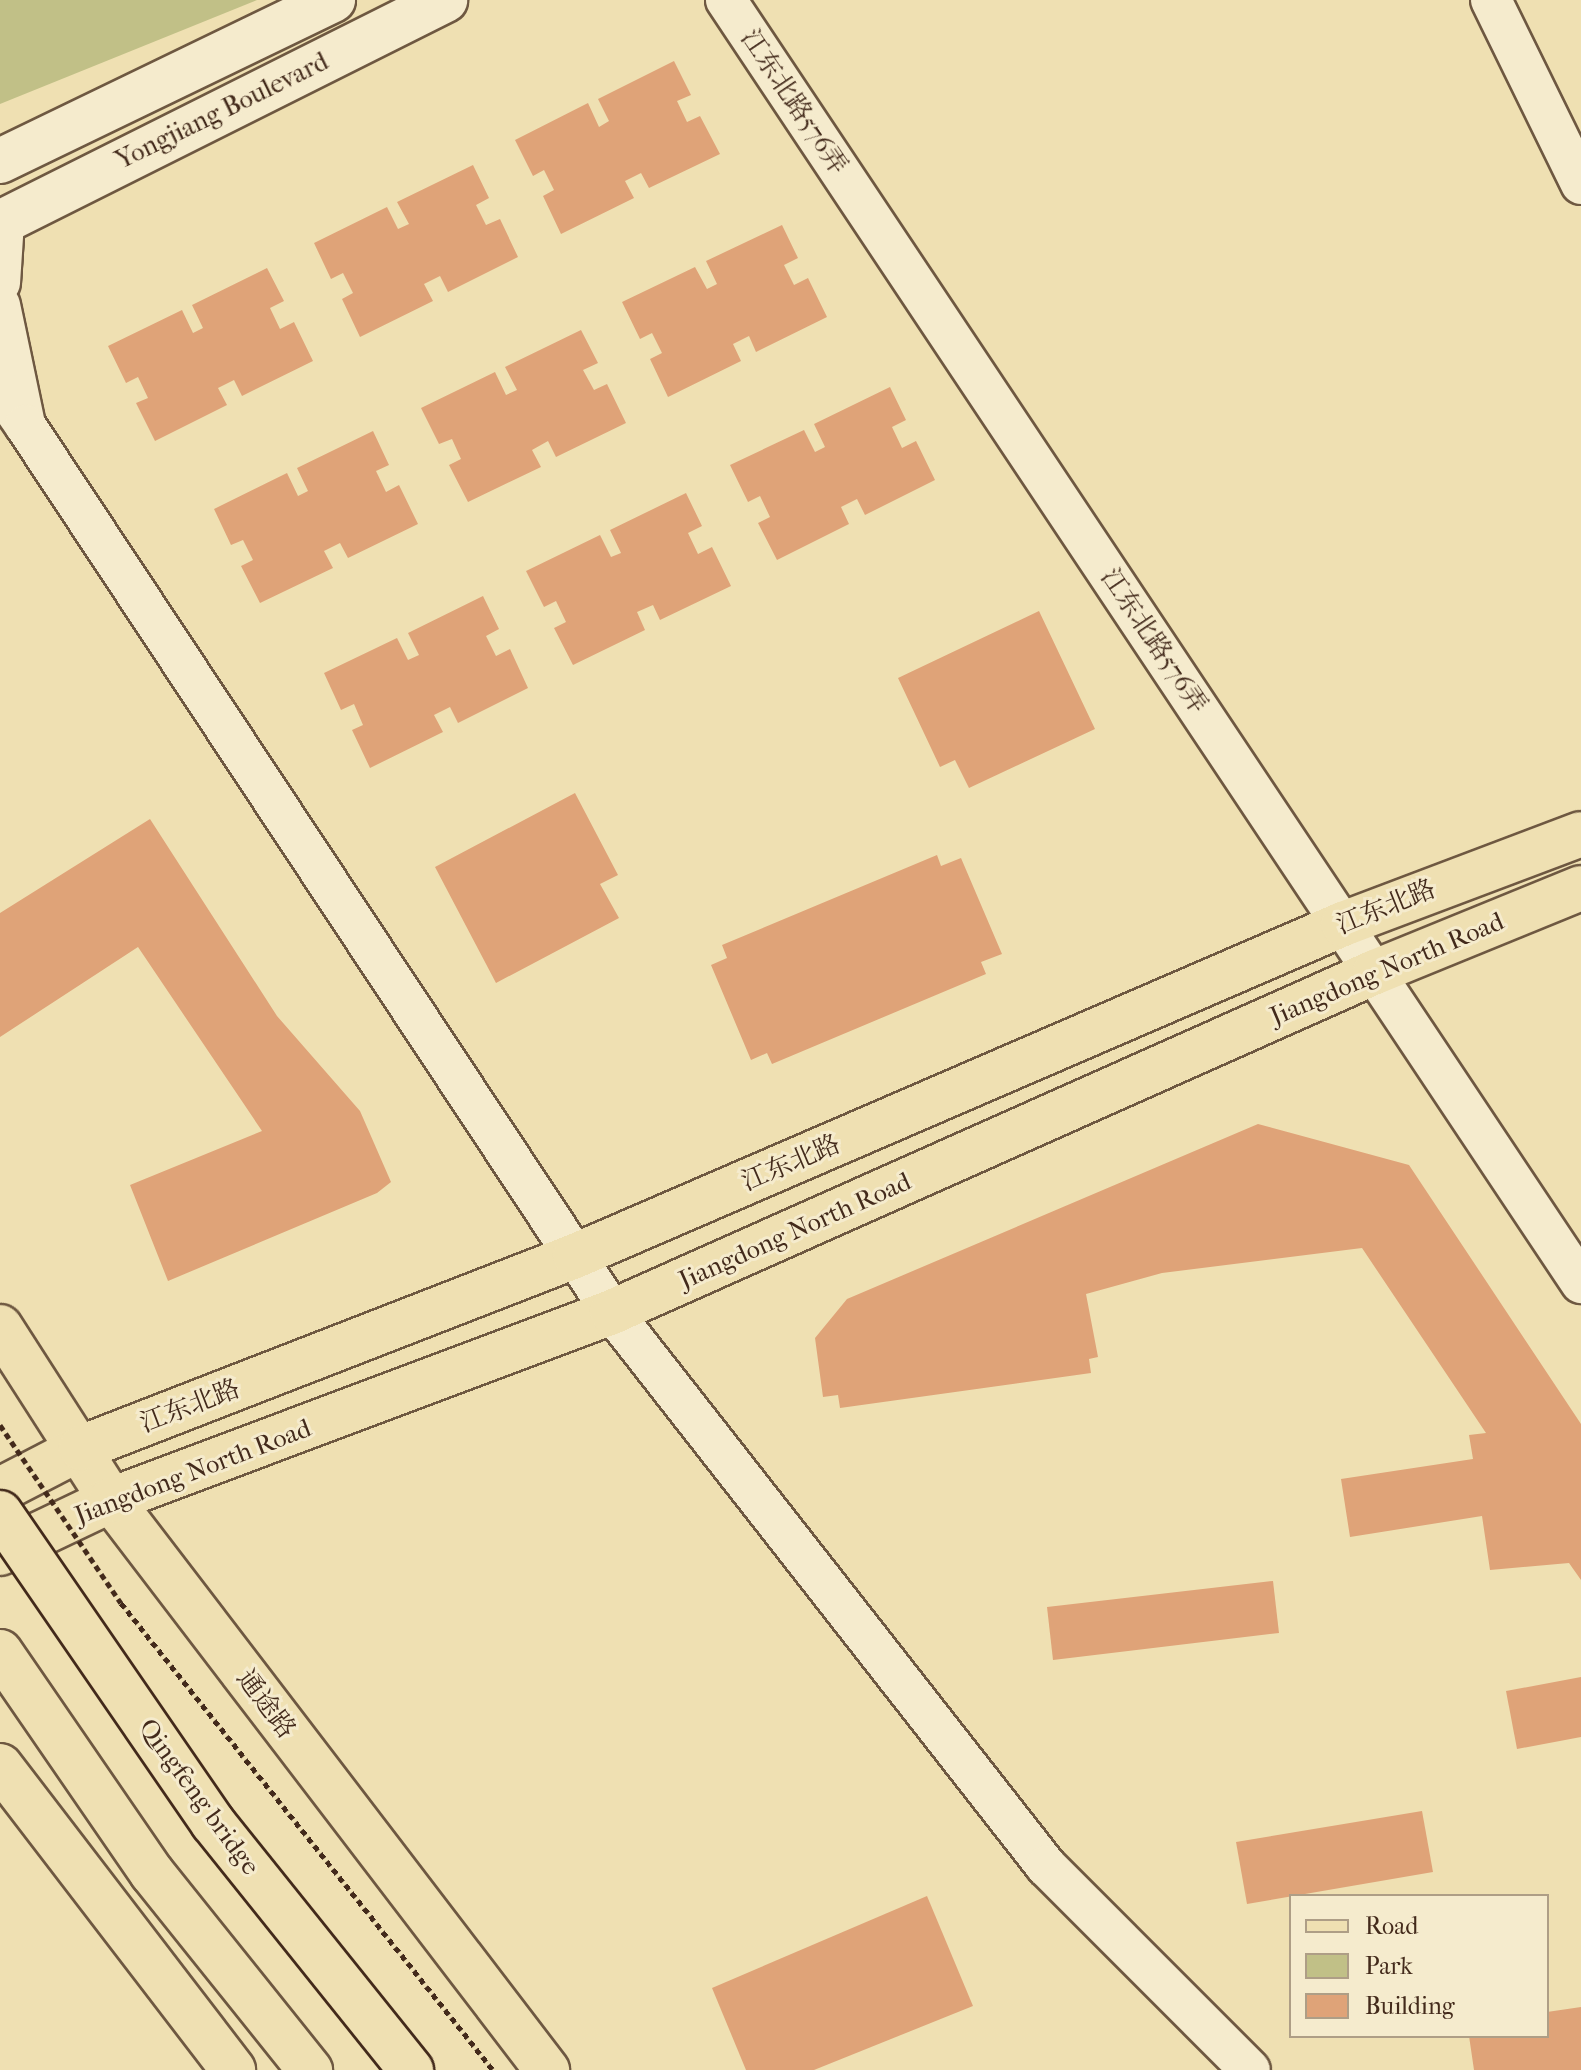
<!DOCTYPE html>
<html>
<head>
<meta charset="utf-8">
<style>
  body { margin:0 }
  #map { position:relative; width:1581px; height:2070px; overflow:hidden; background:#efe0b2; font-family:"IM FELL French Canon","Noto Serif SC",serif }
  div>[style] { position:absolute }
  .green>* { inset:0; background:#c1c087 }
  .building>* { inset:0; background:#dfa378 }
  .roads { filter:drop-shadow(2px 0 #6e5841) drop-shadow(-2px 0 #6e5841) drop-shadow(0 2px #6e5841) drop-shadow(0 -2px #6e5841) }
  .street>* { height:40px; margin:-20px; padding:0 20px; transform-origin:20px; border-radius:20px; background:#f5ebcd }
  .secondary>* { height:44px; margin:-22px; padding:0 22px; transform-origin:22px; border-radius:22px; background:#f5ebcd }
  .primary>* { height:44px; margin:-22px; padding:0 22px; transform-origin:22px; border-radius:22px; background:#efe0b2 }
  .path-bridge>* { height:5px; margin-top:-2.5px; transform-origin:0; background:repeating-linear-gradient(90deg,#432a1b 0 6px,transparent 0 10px) }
  .bridges { filter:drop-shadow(2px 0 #432a1b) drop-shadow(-2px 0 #432a1b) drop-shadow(0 2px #432a1b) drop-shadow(0 -2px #432a1b) }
  .primary-bridge>* { height:44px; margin:-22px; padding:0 22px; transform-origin:22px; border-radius:22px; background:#efe0b2 }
  span { translate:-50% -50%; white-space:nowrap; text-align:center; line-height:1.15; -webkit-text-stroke:6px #f5ebcd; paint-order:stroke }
  .street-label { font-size:26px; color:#432a1b }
  .legend { position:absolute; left:1289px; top:1894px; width:260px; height:144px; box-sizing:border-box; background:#f5ebcd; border:2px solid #ae9e86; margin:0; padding:10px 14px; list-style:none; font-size:24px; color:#432a1b }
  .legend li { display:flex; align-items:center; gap:16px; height:40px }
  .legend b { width:40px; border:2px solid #ae9e86 }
</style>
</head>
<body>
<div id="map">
  <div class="green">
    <i style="clip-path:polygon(0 0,257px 0,0 104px)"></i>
  </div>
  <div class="building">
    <i style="clip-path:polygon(674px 61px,691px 95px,677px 101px,687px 122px,700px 116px,720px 154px,649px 188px,641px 173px,625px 181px,634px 198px,561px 234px,543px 196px,554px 190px,544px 170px,533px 176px,515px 140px,588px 103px,599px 127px,609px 121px,598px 99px)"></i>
    <i style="clip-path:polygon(473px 165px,489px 198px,476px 205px,486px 225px,500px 219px,518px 257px,448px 292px,440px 276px,424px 284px,433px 301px,360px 337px,342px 299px,353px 293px,343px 273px,331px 279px,314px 243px,387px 207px,398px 229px,409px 224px,397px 202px)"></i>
    <i style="clip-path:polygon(782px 225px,798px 258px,784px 265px,794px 285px,808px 278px,827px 317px,756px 352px,749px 336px,733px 344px,741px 361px,668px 397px,650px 359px,662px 353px,652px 333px,640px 339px,622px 302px,695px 267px,707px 289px,717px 284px,706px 261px)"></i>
    <i style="clip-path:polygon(267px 268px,284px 301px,270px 308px,280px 329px,294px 322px,313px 361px,242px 396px,234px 380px,218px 388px,227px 405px,155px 441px,136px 403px,148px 398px,138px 377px,126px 383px,108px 346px,182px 310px,193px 333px,203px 328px,192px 305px)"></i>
    <i style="clip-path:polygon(581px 330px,598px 363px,583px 370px,594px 390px,607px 384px,626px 423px,556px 457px,548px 441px,532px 450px,541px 467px,468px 502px,449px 465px,461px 459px,452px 439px,439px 444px,421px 408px,495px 372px,506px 395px,517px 390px,505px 367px)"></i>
    <i style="clip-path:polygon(890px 387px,906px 420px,892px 427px,902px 448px,916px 441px,935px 480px,865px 515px,857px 499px,841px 507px,849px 524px,777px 560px,758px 523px,770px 517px,760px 496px,748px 502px,730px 465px,804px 430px,815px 452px,825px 447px,814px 424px)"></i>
    <i style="clip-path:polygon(373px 431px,389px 465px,376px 471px,386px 492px,399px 485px,418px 524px,348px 558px,340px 543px,324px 551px,333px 568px,260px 603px,241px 566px,253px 560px,243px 540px,231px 545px,214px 509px,287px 473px,298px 496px,308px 491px,297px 468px)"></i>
    <i style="clip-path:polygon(686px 493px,702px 526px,688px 533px,698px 554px,712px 547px,731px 586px,660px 620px,653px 605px,637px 612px,645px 630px,573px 665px,554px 628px,566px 622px,556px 601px,544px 607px,526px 571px,600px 535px,611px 557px,621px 553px,610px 530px)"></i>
    <i style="clip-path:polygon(483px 596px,499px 629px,486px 636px,496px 656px,510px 649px,528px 688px,458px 723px,450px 707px,434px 715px,443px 732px,370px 768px,352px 730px,363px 725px,354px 704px,341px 710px,324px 673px,397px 638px,408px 660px,419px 655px,408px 633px)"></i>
    <i style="clip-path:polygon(1039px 611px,1095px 729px,969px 788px,955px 760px,940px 767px,898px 678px)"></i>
    <i style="clip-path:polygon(575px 793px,618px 875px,600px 884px,619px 918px,496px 983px,435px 867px)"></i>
    <i style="clip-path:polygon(150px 819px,277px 1016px,360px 1111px,391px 1182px,377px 1193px,168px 1281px,130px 1185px,262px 1131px,138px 947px,0 1037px,0 913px)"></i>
    <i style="clip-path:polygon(937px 855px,941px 866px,961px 858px,1002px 954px,981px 962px,986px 974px,772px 1064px,767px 1053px,751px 1060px,711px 965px,727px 958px,722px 945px)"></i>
    <i style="clip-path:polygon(1258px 1124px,1409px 1165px,1581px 1424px,1581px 1580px,1569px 1563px,1490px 1570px,1482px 1516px,1350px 1537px,1341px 1479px,1473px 1459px,1469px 1435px,1486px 1433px,1362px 1248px,1162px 1273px,1086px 1294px,1098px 1357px,1089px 1359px,1091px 1373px,840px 1408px,838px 1395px,823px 1397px,815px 1338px,847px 1299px)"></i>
    <i style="clip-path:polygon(1273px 1581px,1279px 1633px,1053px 1660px,1047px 1607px)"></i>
    <i style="clip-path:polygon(1581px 1677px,1581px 1737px,1517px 1749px,1506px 1691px)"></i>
    <i style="clip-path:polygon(1422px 1811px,1433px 1872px,1247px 1904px,1236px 1842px)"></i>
    <i style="clip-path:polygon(927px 1896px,973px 2006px,814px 2070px,746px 2070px,712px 1988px)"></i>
    <i style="clip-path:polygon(1581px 2007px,1581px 2070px,1474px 2070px,1469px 2036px,1547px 2036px,1547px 2012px)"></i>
  </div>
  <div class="roads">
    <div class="street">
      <i style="left:726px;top:0;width:1542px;rotate:56.32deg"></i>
      <i style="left:1491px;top:0;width:205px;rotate:63.9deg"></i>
      <i style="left:0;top:283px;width:62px;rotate:-86.3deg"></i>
      <i style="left:0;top:305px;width:123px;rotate:78.2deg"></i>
      <i style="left:25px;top:425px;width:44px;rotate:-124.8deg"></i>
      <i style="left:25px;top:425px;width:1064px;rotate:56.5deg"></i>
      <i style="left:612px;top:1312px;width:704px;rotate:51.93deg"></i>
      <i style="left:1046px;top:1866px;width:288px;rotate:45deg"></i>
    </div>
    <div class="secondary">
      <i style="left:0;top:161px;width:370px;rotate:-25.8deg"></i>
      <i style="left:0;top:223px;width:498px;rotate:-26.6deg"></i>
    </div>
    <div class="primary">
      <i style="left:0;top:1327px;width:206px;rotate:57.3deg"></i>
      <i style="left:111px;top:1500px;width:718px;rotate:52.59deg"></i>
      <i style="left:0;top:1490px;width:91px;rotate:-27.4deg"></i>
      <i style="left:81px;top:1448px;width:530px;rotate:-21.24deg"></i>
      <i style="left:575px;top:1256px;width:837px;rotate:-23.38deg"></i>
      <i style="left:1343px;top:924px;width:254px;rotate:-20.7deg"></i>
      <i style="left:0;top:1553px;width:123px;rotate:-25.5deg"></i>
      <i style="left:111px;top:1500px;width:535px;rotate:-20.57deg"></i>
      <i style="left:612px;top:1312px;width:835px;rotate:-24.02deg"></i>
      <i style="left:1375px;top:972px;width:222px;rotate:-22.2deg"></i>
      <i style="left:0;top:1652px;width:268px;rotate:55.5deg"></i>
      <i style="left:152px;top:1873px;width:253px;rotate:51.3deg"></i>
      <i style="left:0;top:1766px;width:383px;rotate:52.5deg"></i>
    </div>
  </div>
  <div class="path-bridge">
    <i style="left:0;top:1425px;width:215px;rotate:55.8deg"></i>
    <i style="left:121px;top:1603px;width:597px;rotate:51.46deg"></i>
  </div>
  <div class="bridges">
    <div class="primary-bridge">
      <i style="left:0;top:1513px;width:376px;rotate:55.5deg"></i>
      <i style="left:213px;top:1823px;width:317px;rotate:51.3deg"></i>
    </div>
  </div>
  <div class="street-label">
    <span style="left:794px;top:102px;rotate:56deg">江东北路576弄</span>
    <span style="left:222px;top:111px;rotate:-26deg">Yongjiang Boulevard</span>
    <span style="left:1154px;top:641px;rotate:56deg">江东北路576弄</span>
    <span style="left:1386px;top:907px;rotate:-22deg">江东北路</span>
    <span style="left:1387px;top:969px;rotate:-23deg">Jiangdong North Road</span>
    <span style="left:791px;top:1163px;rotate:-23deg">江东北路</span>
    <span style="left:795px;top:1231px;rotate:-24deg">Jiangdong North Road</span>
    <span style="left:190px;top:1406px;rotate:-21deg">江东北路</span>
    <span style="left:193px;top:1472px;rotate:-21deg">Jiangdong North Road</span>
    <span style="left:266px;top:1704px;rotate:53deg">通途路</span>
    <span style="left:199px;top:1797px;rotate:54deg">Qingfeng bridge</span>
  </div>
  <ul class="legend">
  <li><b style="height:10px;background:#efe0b2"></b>Road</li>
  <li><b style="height:22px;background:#c1c087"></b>Park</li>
  <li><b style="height:22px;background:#dfa378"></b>Building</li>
  </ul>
</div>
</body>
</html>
